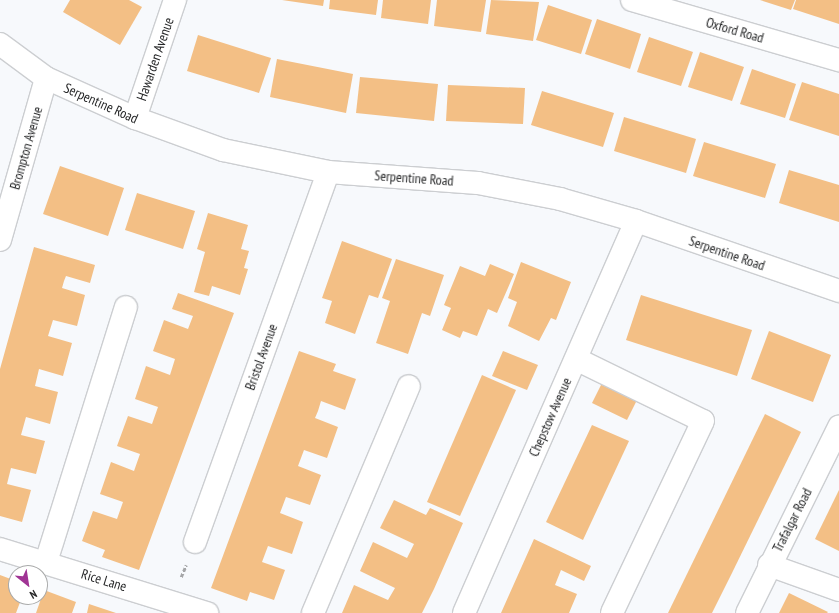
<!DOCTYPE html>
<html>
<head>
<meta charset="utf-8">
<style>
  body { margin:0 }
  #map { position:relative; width:839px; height:613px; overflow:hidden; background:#f7f9fc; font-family:"PT Sans Narrow",sans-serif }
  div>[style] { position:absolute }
  .building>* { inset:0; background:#f3bf85 }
  .path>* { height:2.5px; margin-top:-1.25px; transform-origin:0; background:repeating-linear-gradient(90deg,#a5a6a8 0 4px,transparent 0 6px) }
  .roads { filter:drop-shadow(1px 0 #ccced1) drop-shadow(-1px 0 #ccced1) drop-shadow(0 1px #ccced1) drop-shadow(0 -1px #ccced1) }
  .minor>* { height:22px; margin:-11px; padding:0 11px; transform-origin:11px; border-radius:11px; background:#fff }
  span { translate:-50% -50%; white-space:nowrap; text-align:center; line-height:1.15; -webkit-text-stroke:3px #fff; paint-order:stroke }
  .street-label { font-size:14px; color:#262728 }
  .north { position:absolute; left:8px; top:565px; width:40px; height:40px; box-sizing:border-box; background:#fff; border:1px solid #a8a9a9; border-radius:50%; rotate:150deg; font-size:11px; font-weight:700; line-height:16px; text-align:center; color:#262728 }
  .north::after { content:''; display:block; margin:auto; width:14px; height:18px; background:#a03494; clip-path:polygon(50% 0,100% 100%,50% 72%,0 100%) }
</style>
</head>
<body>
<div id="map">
  <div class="building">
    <i style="clip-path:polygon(70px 0,129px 0,142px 7px,120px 45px,63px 12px)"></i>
    <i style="clip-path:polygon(282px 0,324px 0,323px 6px)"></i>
    <i style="clip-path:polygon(330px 0,378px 0,376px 15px,329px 9px)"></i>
    <i style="clip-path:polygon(383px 0,431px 0,428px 24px,381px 18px)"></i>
    <i style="clip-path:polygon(437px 0,486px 0,481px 32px,434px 26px)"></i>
    <i style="clip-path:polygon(491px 0,539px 2px,533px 41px,486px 34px)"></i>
    <i style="clip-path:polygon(760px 0,795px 0,791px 10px)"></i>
    <i style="clip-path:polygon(796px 0,839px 0,839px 24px,793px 9px)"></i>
    <i style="clip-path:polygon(548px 5px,592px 20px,581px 54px,536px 40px)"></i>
    <i style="clip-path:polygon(597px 19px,641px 34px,630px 69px,585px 54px)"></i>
    <i style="clip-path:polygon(198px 35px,271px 58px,259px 93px,187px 71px)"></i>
    <i style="clip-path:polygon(649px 37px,693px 52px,681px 86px,637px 72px)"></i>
    <i style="clip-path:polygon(700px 52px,744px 67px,732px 101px,688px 87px)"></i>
    <i style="clip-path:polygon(277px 59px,353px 74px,346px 113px,270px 97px)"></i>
    <i style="clip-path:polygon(752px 69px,796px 84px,785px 118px,740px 104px)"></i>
    <i style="clip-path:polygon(360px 77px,438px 84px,434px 121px,356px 113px)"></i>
    <i style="clip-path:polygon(802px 82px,839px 94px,839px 136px,789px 120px)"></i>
    <i style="clip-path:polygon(448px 85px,525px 88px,523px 124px,446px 121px)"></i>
    <i style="clip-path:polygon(542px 91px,614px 113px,603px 147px,531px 125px)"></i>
    <i style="clip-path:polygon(624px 117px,696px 139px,686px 173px,614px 151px)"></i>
    <i style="clip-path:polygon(704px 142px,776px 164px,765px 198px,693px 176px)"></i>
    <i style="clip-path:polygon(60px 166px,124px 188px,108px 236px,43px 214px)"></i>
    <i style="clip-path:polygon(789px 170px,839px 185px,839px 222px,779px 203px)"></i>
    <i style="clip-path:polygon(137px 193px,195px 211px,183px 249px,125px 230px)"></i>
    <i style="clip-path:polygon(208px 213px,248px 225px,241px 249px,249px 251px,244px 268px,248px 269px,240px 295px,212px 286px,209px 296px,194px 292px,205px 252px,197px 249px)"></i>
    <i style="clip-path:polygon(342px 241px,392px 259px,378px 298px,369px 295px,355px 334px,325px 323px,332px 301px,322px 298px)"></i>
    <i style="clip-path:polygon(34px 247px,95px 265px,90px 283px,66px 276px,64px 281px,62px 288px,85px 295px,77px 326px,53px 320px,48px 336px,72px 343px,63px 376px,39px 369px,35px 386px,58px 392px,50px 424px,26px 417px,21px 435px,45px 441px,36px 474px,11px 468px,7px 484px,31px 490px,22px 522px,0 516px,0 369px)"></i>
    <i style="clip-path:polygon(396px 259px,444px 275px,430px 316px,422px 313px,408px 354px,376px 343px,390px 301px,382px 298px)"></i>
    <i style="clip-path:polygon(521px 262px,571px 282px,556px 320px,551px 318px,539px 341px,508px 326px,517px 302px,508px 298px)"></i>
    <i style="clip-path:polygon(490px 264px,514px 274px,497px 313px,488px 309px,477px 336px,463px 331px,460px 338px,442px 330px,451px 308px,444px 305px,460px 266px,485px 276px)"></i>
    <i style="clip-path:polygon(178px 293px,234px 313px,139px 570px,102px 557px,105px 550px,82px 541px,93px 511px,117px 519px,123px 502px,100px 494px,111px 462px,134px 471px,140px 454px,117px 446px,128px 416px,152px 424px,158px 407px,135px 399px,146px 366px,170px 375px,175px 359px,153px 351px,164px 320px,188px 329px,193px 316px,172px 309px)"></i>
    <i style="clip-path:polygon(641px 295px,752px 330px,737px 376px,626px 340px)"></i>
    <i style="clip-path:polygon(769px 331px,831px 355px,813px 402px,751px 379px)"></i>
    <i style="clip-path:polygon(299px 351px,336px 364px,333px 371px,356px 379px,345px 410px,321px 401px,318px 411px,315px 418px,338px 427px,327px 458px,304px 450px,298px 466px,321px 475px,310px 505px,286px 497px,280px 513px,303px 522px,292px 554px,268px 546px,262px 562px,285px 570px,274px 600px,250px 592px,247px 601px,211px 588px)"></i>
    <i style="clip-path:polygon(503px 351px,538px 365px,527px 390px,492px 376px)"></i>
    <i style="clip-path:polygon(482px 375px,516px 390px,460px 516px,427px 502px)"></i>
    <i style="clip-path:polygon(603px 381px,638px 398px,627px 420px,592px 403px)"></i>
    <i style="clip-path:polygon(765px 414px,801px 432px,731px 575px,712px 613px,668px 613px)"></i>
    <i style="clip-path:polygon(592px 425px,629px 441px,583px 540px,546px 522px)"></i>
    <i style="clip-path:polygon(839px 490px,839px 551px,815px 539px)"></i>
    <i style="clip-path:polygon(394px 500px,426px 515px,430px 508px,463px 523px,434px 589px,422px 613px,342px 613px,354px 585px,388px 600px,395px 588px,360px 571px,373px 542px,407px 558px,414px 544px,380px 528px)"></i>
    <i style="clip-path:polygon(534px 539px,591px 566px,584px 581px,561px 570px,555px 585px,577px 594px,569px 613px,501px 613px)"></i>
    <i style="clip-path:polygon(0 575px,16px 581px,16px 597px,22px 597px,16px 613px,0 613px)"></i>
    <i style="clip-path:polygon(44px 590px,76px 602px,72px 613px,36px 613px)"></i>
    <i style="clip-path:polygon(789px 593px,828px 612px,827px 613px,779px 613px)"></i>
    <i style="clip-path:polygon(89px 604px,116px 613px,87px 613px)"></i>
  </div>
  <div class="path">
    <i style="left:181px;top:577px;width:13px;rotate:-67deg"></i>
  </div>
  <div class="roads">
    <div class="minor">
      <i style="left:632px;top:0;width:216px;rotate:16.2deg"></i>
      <i style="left:0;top:44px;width:57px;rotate:36.5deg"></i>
      <i style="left:46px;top:78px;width:98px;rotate:24.2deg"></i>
      <i style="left:135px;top:118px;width:94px;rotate:20deg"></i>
      <i style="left:223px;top:150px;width:107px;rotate:11.8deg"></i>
      <i style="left:328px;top:172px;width:150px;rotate:4.2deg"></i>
      <i style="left:478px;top:183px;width:84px;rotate:11deg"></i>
      <i style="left:560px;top:199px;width:79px;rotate:16.1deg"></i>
      <i style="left:636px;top:221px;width:215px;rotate:19deg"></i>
      <i style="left:135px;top:118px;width:125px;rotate:-71.3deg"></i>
      <i style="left:0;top:240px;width:168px;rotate:-74.1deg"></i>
      <i style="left:576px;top:359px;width:141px;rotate:26deg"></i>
      <i style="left:703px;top:421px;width:212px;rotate:115.4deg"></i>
      <i style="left:195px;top:542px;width:393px;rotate:-70.2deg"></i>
      <i style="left:0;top:549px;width:217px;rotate:17.2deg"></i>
      <i style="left:46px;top:562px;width:267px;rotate:-72.6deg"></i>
      <i style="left:769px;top:565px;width:74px;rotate:19.7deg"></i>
      <i style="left:313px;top:613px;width:246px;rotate:-67.1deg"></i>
      <i style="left:464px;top:613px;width:428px;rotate:-66.3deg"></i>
      <i style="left:747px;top:613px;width:208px;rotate:-63.7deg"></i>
    </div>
  </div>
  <div class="street-label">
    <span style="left:735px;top:30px;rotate:16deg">Oxford Road</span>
    <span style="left:155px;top:59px;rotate:-71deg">Hawarden Avenue</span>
    <span style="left:101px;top:103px;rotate:24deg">Serpentine Road</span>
    <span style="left:26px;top:148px;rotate:-74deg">Brompton Avenue</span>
    <span style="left:414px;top:178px;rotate:4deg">Serpentine Road</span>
    <span style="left:727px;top:253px;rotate:19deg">Serpentine Road</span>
    <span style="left:261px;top:357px;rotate:-70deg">Bristol Avenue</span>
    <span style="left:550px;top:417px;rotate:-66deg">Chepstow Avenue</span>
    <span style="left:792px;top:520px;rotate:-63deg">Trafalgar Road</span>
    <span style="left:104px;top:580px;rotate:17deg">Rice Lane</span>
  </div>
  <div class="north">N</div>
</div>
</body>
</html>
